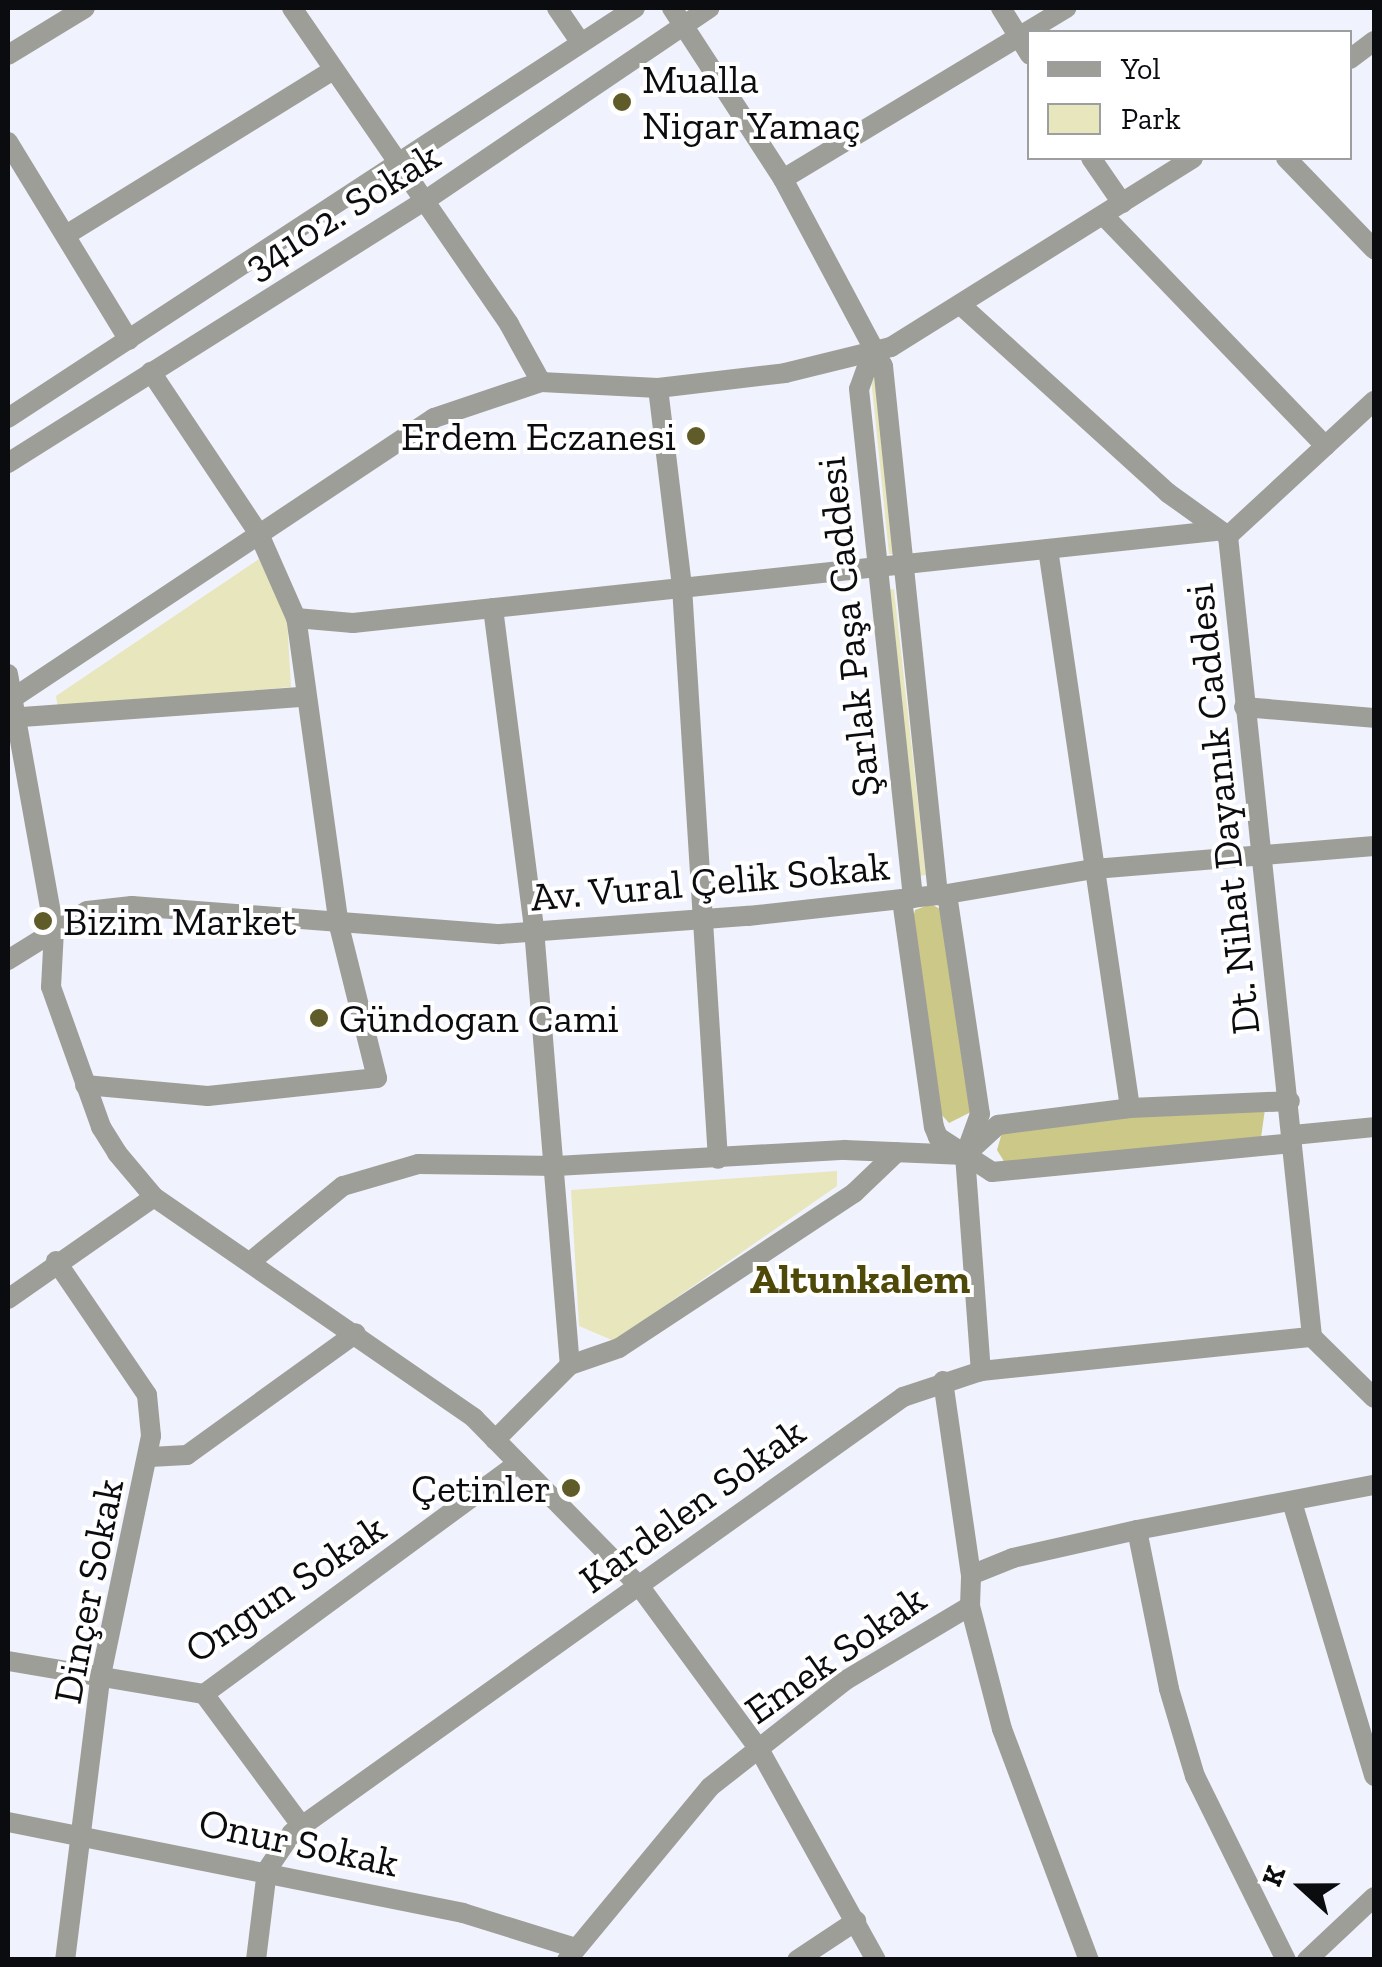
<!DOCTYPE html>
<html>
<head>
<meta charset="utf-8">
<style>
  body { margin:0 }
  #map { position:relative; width:1382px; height:1967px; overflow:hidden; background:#f0f3fd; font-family:"Zilla Slab",serif }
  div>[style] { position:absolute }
  .green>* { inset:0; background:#e8e6bc }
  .forest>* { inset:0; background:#ccc887 }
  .minor>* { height:20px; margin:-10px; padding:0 10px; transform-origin:10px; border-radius:10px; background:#9e9e99 }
  .dots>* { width:28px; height:28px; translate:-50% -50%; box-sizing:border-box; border:5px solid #fff; border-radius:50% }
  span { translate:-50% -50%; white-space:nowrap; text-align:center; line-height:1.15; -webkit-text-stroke:8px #fff; paint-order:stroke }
  .poi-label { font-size:40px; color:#0b0c0f }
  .left { translate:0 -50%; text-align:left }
  .right { translate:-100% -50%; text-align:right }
  .street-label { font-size:40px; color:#0b0c0f }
  .neighbourhood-label { font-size:42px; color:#4e4908; font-weight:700 }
  .frame { position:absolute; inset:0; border:10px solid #0b0c0f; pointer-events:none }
  .legend { position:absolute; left:1027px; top:30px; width:325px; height:130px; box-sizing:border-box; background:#fff; border:2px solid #9d9e9f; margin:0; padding:12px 18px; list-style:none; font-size:30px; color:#0b0c0f }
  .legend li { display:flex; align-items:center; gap:20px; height:50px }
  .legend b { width:50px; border:2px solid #9d9e9f }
  .north { position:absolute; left:1252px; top:1837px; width:100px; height:100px; -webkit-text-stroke:8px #fff; paint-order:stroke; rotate:291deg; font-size:28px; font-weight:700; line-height:40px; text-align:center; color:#0b0c0f }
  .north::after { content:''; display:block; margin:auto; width:35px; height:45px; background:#0b0c0f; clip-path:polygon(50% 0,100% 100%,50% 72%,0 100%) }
</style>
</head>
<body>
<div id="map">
  <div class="green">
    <i style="clip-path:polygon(877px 377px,896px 554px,889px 554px,871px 378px)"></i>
    <i style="clip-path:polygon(259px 559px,287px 619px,291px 687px,58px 708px,56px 696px)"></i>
    <i style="clip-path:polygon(894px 589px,926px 875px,919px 876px,888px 590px)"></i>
    <i style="clip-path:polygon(837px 1171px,837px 1186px,614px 1341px,579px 1326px,571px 1190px)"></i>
  </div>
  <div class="forest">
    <i style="clip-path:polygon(931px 904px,942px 910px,971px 1112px,949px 1123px,941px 1114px,912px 922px,915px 910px)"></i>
    <i style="clip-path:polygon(1257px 1105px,1265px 1109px,1261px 1138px,1005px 1163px,997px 1150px,1003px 1129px)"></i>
  </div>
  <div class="minor">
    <i style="left:292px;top:8px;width:383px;rotate:55.5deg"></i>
    <i style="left:509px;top:324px;width:66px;rotate:61.1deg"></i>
    <i style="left:557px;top:8px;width:42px;rotate:55.6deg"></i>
    <i style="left:672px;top:8px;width:204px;rotate:57deg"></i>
    <i style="left:783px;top:179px;width:212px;rotate:61.9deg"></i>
    <i style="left:883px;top:366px;width:532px;rotate:84.06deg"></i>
    <i style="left:1001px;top:8px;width:55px;rotate:58.3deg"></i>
    <i style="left:8px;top:55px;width:90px;rotate:-31.4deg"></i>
    <i style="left:1350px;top:59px;width:30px;rotate:-37deg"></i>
    <i style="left:8px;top:142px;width:232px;rotate:58.6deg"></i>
    <i style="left:1091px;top:158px;width:55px;rotate:55.4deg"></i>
    <i style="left:1286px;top:158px;width:127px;rotate:46deg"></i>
    <i style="left:783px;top:179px;width:331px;rotate:-31.1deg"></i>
    <i style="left:1105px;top:217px;width:318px;rotate:46.1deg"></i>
    <i style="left:66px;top:235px;width:314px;rotate:-31.7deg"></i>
    <i style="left:963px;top:307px;width:277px;rotate:42.2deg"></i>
    <i style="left:1168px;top:493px;width:74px;rotate:35.6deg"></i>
    <i style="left:1228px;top:536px;width:805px;rotate:84.01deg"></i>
    <i style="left:1312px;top:1337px;width:87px;rotate:44.5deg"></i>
    <i style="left:873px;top:350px;width:41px;rotate:109.7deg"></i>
    <i style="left:859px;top:389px;width:512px;rotate:83.94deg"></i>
    <i style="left:658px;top:388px;width:200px;rotate:83.1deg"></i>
    <i style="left:682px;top:587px;width:573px;rotate:86.4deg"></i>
    <i style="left:8px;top:418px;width:749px;rotate:-33.18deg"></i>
    <i style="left:8px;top:463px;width:490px;rotate:-32.2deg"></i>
    <i style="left:423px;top:202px;width:346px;rotate:-34.1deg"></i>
    <i style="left:1228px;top:536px;width:199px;rotate:-42.8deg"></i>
    <i style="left:1048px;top:549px;width:565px;rotate:81.65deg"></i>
    <i style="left:493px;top:608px;width:324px;rotate:82.7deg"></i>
    <i style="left:534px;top:929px;width:437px;rotate:85.3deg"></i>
    <i style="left:296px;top:618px;width:57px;rotate:5deg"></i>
    <i style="left:353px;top:623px;width:867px;rotate:-6.09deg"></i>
    <i style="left:8px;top:674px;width:260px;rotate:79.8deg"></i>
    <i style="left:54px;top:930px;width:57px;rotate:93deg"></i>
    <i style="left:51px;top:987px;width:149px;rotate:70.3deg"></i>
    <i style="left:101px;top:1127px;width:31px;rotate:58deg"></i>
    <i style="left:117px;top:1153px;width:57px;rotate:49.9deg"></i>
    <i style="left:154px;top:1197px;width:389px;rotate:34.6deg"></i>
    <i style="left:474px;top:1418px;width:237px;rotate:45.5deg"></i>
    <i style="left:640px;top:1587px;width:201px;rotate:53.7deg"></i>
    <i style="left:759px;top:1749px;width:241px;rotate:61deg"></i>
    <i style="left:10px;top:700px;width:509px;rotate:-33.63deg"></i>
    <i style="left:434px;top:418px;width:113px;rotate:-18.6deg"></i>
    <i style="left:541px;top:382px;width:117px;rotate:2.9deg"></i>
    <i style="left:658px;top:388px;width:128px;rotate:-6.7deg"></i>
    <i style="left:785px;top:373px;width:109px;rotate:-13.8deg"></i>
    <i style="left:891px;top:347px;width:356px;rotate:-32deg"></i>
    <i style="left:1244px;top:707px;width:130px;rotate:4.8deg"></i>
    <i style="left:8px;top:718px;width:296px;rotate:-4.1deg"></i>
    <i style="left:947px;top:894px;width:222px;rotate:81.5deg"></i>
    <i style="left:980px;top:1114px;width:44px;rotate:110.1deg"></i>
    <i style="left:965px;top:1155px;width:217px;rotate:85.8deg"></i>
    <i style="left:902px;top:900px;width:229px;rotate:82deg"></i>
    <i style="left:934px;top:1127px;width:11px;rotate:68deg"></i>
    <i style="left:938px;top:1137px;width:64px;rotate:32.9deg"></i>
    <i style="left:992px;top:1172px;width:301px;rotate:-5.5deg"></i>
    <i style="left:8px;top:960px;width:93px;rotate:-31.8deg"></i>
    <i style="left:87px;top:911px;width:45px;rotate:-6.3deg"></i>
    <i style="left:132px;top:906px;width:369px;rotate:4.4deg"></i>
    <i style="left:500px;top:934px;width:249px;rotate:-4.2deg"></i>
    <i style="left:748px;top:916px;width:200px;rotate:-6.3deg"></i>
    <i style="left:947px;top:894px;width:149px;rotate:-9.7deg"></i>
    <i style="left:1094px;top:869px;width:281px;rotate:-4.7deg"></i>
    <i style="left:85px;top:1085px;width:123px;rotate:5.1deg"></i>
    <i style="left:208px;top:1096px;width:170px;rotate:-6.1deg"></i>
    <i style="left:377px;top:1078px;width:157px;rotate:-104deg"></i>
    <i style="left:339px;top:926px;width:311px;rotate:-97.9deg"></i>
    <i style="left:296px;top:618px;width:92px;rotate:-113.8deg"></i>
    <i style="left:259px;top:534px;width:195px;rotate:-123.7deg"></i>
    <i style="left:1293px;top:1135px;width:81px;rotate:-5.6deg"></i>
    <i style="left:56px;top:1261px;width:162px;rotate:55.8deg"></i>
    <i style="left:147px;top:1395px;width:41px;rotate:84.4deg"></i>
    <i style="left:151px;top:1436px;width:249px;rotate:101.8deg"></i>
    <i style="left:100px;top:1680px;width:282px;rotate:97.1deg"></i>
    <i style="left:250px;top:1262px;width:120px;rotate:-39.3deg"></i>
    <i style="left:343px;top:1186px;width:78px;rotate:-16.3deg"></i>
    <i style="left:418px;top:1164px;width:138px;rotate:0.8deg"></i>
    <i style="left:556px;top:1166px;width:289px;rotate:-3.2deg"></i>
    <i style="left:845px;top:1150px;width:120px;rotate:2.4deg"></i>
    <i style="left:965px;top:1155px;width:45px;rotate:-42.3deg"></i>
    <i style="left:998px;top:1125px;width:133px;rotate:-7.3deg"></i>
    <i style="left:1130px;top:1108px;width:160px;rotate:-2.5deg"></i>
    <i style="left:8px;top:1299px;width:178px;rotate:-34.9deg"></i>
    <i style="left:943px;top:1381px;width:196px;rotate:81.8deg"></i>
    <i style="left:495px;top:1440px;width:106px;rotate:-45deg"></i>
    <i style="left:570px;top:1365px;width:52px;rotate:-19.1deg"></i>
    <i style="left:619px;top:1348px;width:282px;rotate:-33.4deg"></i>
    <i style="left:854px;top:1193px;width:59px;rotate:-43.6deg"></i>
    <i style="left:150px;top:1457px;width:37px;rotate:-3deg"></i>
    <i style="left:187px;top:1455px;width:208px;rotate:-35.8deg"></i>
    <i style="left:1292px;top:1502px;width:286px;rotate:73.3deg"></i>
    <i style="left:1137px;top:1530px;width:162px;rotate:78.6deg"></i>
    <i style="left:1169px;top:1689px;width:91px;rotate:73.4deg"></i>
    <i style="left:1195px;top:1776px;width:205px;rotate:63.7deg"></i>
    <i style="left:970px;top:1606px;width:127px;rotate:75.4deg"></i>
    <i style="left:1002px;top:1729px;width:247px;rotate:69.4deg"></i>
    <i style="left:8px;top:1661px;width:199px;rotate:9.6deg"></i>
    <i style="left:204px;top:1694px;width:390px;rotate:-36.3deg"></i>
    <i style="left:204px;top:1694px;width:163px;rotate:53.5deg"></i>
    <i style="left:8px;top:1822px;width:464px;rotate:11.3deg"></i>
    <i style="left:463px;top:1913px;width:114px;rotate:17.3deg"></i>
    <i style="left:256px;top:1960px;width:91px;rotate:-83deg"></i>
    <i style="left:267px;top:1870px;width:45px;rotate:-56deg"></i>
    <i style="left:292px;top:1833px;width:751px;rotate:-35.51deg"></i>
    <i style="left:903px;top:1397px;width:82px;rotate:-18.4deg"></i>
    <i style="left:981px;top:1371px;width:333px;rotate:-5.9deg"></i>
    <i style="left:567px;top:1960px;width:224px;rotate:-50.4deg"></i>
    <i style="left:710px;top:1787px;width:173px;rotate:-38.2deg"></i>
    <i style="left:846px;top:1680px;width:144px;rotate:-30.8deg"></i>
    <i style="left:970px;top:1606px;width:31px;rotate:-88deg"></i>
    <i style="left:971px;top:1575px;width:45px;rotate:-22deg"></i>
    <i style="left:1013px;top:1558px;width:127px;rotate:-12.7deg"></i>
    <i style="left:1137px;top:1530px;width:241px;rotate:-10.8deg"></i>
    <i style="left:797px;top:1960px;width:71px;rotate:-33.5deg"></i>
    <i style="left:1307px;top:1960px;width:92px;rotate:-43.2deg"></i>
  </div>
  <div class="dots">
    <i style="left:622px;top:102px;background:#605c29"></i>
    <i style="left:696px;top:436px;background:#605c29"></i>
    <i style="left:43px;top:921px;background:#605c29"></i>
    <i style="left:319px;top:1018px;background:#605c29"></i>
    <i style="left:571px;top:1488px;background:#605c29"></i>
  </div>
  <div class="poi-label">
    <span class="left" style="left:642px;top:102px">Mualla<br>Nigar Yamaç</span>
    <span class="right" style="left:676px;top:436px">Erdem Eczanesi</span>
    <span class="left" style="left:63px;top:921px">Bizim Market</span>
    <span class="left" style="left:339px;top:1018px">Gündogan Cami</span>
    <span class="right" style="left:551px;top:1488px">Çetinler</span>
  </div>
  <div class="street-label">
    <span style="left:342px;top:210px;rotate:-32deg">34102. Sokak</span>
    <span style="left:848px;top:627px;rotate:-96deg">Şarlak Paşa Caddesi</span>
    <span style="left:1222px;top:809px;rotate:-96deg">Dt. Nihat Dayanık Caddesi</span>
    <span style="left:710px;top:881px;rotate:-5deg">Av. Vural Çelik Sokak</span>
    <span style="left:692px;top:1505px;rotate:-36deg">Kardelen Sokak</span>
    <span style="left:285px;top:1588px;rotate:-34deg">Ongun Sokak</span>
    <span style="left:88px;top:1591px;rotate:-79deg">Dinçer Sokak</span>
    <span style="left:835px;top:1654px;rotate:-35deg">Emek Sokak</span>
    <span style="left:299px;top:1842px;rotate:12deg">Onur Sokak</span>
  </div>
  <div class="neighbourhood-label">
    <span style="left:860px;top:1279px">Altunkalem</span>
  </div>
  <div class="frame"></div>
  <ul class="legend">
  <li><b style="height:12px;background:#9e9e99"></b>Yol</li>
  <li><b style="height:28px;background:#e8e6bc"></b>Park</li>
  </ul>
  <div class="north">K</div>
</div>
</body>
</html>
